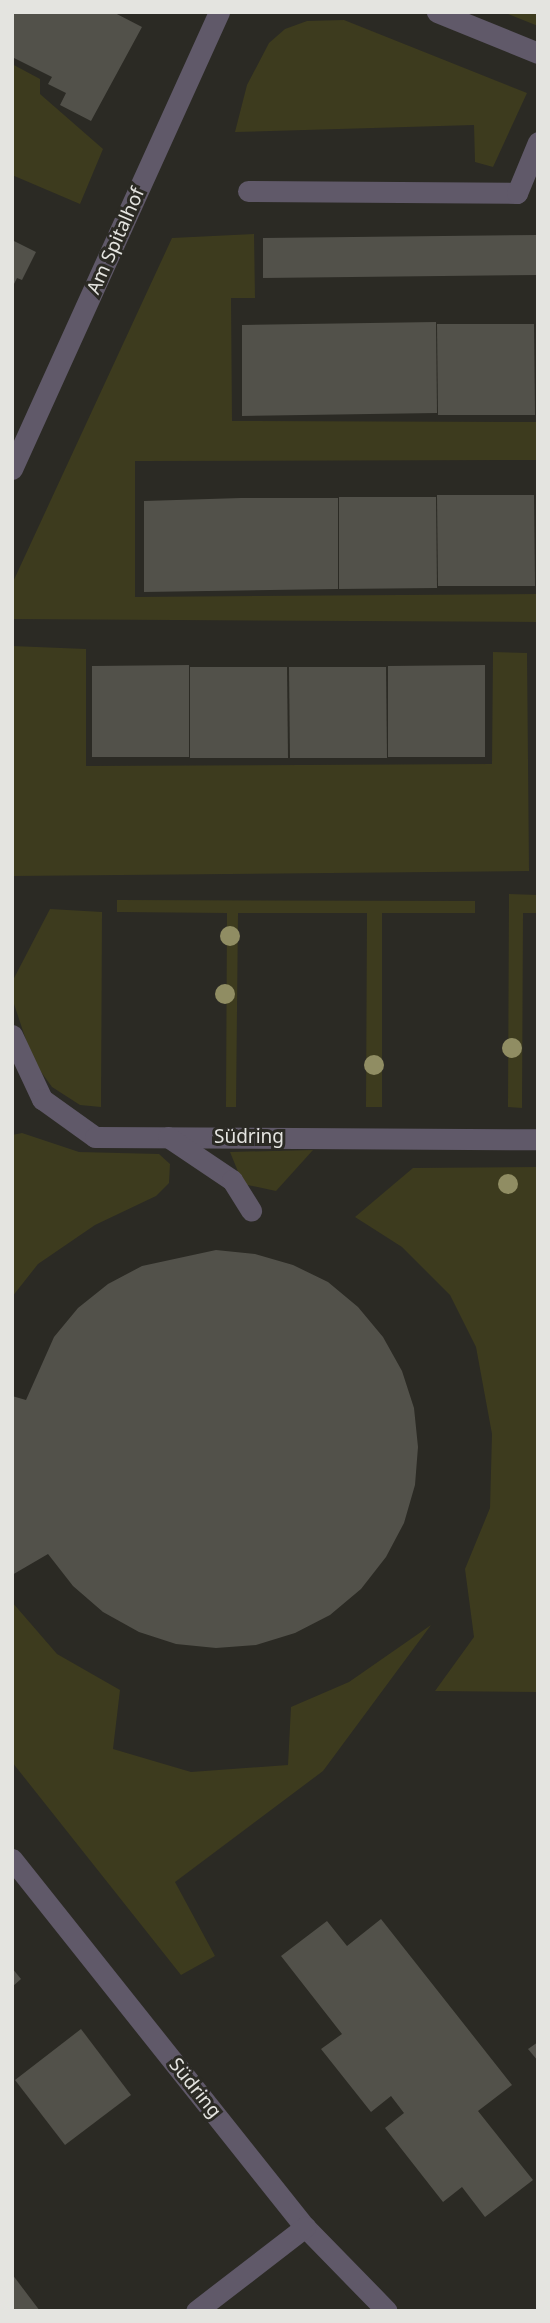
<!DOCTYPE html>
<html>
<head>
<meta charset="utf-8">
<style>
  body { margin:0 }
  #map { position:relative; width:550px; height:2323px; overflow:hidden; background:#2b2a24; font-family:"Noto Sans",sans-serif }
  div>[style] { position:absolute }
  .green>* { inset:0; background:#3d3b1e }
  .building>* { inset:0; background:#52514a }
  .lane>* { height:21px; margin:-10.5px; padding:0 10.5px; transform-origin:10.5px; border-radius:10.5px; background:#605969 }
  .street>* { height:21px; margin:-10.5px; padding:0 10.5px; transform-origin:10.5px; border-radius:10.5px; background:#605969 }
  .trees>* { width:20px; height:20px; margin:-10px; border-radius:50%; background:#908d63 }
  span { translate:-50% -50%; white-space:nowrap; text-align:center; line-height:1.15; -webkit-text-stroke:6px #2b2a24; paint-order:stroke }
  .street-label { font-size:19px; color:#e4e4e0 }
  .frame { position:absolute; inset:0; border:14px solid #e4e4e0; pointer-events:none }
</style>
</head>
<body>
<div id="map">
  <div class="green">
    <i style="clip-path:polygon(503px 12px,538px 12px,538px 26px)"></i>
    <i style="clip-path:polygon(344px 20px,527px 93px,493px 167px,475px 162px,474px 125px,235px 132px,247px 85px,269px 43px,285px 29px,307px 21px)"></i>
    <i style="clip-path:polygon(12px 64px,40px 79px,40px 94px,103px 149px,80px 204px,12px 175px)"></i>
    <i style="clip-path:polygon(254px 234px,255px 298px,231px 298px,232px 421px,538px 422px,538px 460px,135px 461px,135px 597px,538px 594px,538px 622px,12px 619px,12px 584px,172px 238px)"></i>
    <i style="clip-path:polygon(12px 646px,86px 649px,86px 766px,492px 764px,493px 652px,527px 653px,529px 871px,12px 876px)"></i>
    <i style="clip-path:polygon(509px 894px,538px 895px,538px 913px,523px 913px,522px 1108px,508px 1107px)"></i>
    <i style="clip-path:polygon(117px 900px,475px 901px,475px 913px,382px 913px,382px 1107px,366px 1107px,367px 913px,238px 913px,236px 1107px,226px 1107px,227px 913px,117px 912px)"></i>
    <i style="clip-path:polygon(50px 909px,102px 912px,101px 1107px,80px 1105px,52px 1087px,33px 1061px,12px 998px,12px 982px)"></i>
    <i style="clip-path:polygon(22px 1133px,79px 1152px,159px 1154px,170px 1164px,169px 1183px,156px 1196px,95px 1225px,38px 1264px,12px 1297px,12px 1135px)"></i>
    <i style="clip-path:polygon(313px 1150px,276px 1191px,243px 1184px,230px 1152px)"></i>
    <i style="clip-path:polygon(538px 1167px,538px 1692px,435px 1691px,474px 1637px,465px 1569px,490px 1508px,492px 1434px,476px 1347px,450px 1295px,402px 1247px,355px 1217px,413px 1168px)"></i>
    <i style="clip-path:polygon(12px 1602px,57px 1654px,120px 1690px,113px 1749px,191px 1772px,288px 1765px,291px 1707px,349px 1682px,431px 1625px,323px 1771px,175px 1882px,215px 1956px,181px 1975px,12px 1762px)"></i>
  </div>
  <div class="building">
    <i style="clip-path:polygon(12px 12px,113px 12px,142px 27px,91px 121px,60px 105px,66px 93px,48px 84px,52px 77px,12px 57px)"></i>
    <i style="clip-path:polygon(538px 235px,538px 275px,263px 278px,263px 238px)"></i>
    <i style="clip-path:polygon(12px 240px,36px 252px,22px 280px,17px 278px,12px 288px)"></i>
    <i style="clip-path:polygon(436px 322px,437px 413px,242px 416px,242px 325px)"></i>
    <i style="clip-path:polygon(437px 324px,534px 324px,535px 415px,438px 415px)"></i>
    <i style="clip-path:polygon(437px 495px,534px 495px,535px 586px,438px 586px)"></i>
    <i style="clip-path:polygon(339px 497px,436px 497px,437px 588px,339px 589px)"></i>
    <i style="clip-path:polygon(241px 498px,338px 498px,338px 589px,144px 592px,144px 501px)"></i>
    <i style="clip-path:polygon(189px 665px,189px 757px,92px 757px,92px 666px)"></i>
    <i style="clip-path:polygon(485px 665px,485px 757px,388px 757px,388px 666px)"></i>
    <i style="clip-path:polygon(190px 667px,287px 667px,288px 758px,190px 758px)"></i>
    <i style="clip-path:polygon(289px 667px,386px 667px,387px 758px,290px 758px)"></i>
    <i style="clip-path:polygon(216px 1250px,255px 1254px,293px 1265px,328px 1282px,358px 1307px,383px 1337px,402px 1371px,414px 1408px,418px 1447px,415px 1485px,404px 1523px,386px 1557px,361px 1589px,330px 1615px,295px 1633px,256px 1645px,216px 1648px,176px 1644px,139px 1632px,103px 1612px,73px 1586px,48px 1554px,12px 1575px,12px 1396px,26px 1400px,54px 1337px,78px 1308px,108px 1284px,142px 1266px)"></i>
    <i style="clip-path:polygon(381px 1919px,512px 2085px,478px 2111px,533px 2180px,485px 2217px,462px 2187px,443px 2202px,385px 2128px,404px 2113px,391px 2096px,371px 2112px,321px 2049px,342px 2034px,281px 1956px,327px 1921px,347px 1946px)"></i>
    <i style="clip-path:polygon(12px 1968px,21px 1979px,12px 1987px)"></i>
    <i style="clip-path:polygon(81px 2029px,131px 2095px,65px 2145px,15px 2080px)"></i>
    <i style="clip-path:polygon(538px 2042px,538px 2061px,528px 2049px)"></i>
    <i style="clip-path:polygon(12px 2274px,40px 2311px,12px 2311px)"></i>
  </div>
  <div class="lane">
    <i style="left:248px;top:191px;width:269px;rotate:0.4deg"></i>
    <i style="left:517px;top:193px;width:55px;rotate:-67.6deg"></i>
    <i style="left:12px;top:1035px;width:71px;rotate:64.9deg"></i>
    <i style="left:42px;top:1099px;width:65px;rotate:35.6deg"></i>
    <i style="left:95px;top:1137px;width:443px;rotate:0.3deg"></i>
    <i style="left:168px;top:1137px;width:77px;rotate:33.9deg"></i>
    <i style="left:232px;top:1180px;width:36px;rotate:58deg"></i>
  </div>
  <div class="street">
    <i style="left:437px;top:12px;width:109px;rotate:22.1deg"></i>
    <i style="left:12px;top:469px;width:502px;rotate:-65.63deg"></i>
    <i style="left:12px;top:1859px;width:470px;rotate:51.5deg"></i>
    <i style="left:305px;top:2227px;width:117px;rotate:45.7deg"></i>
    <i style="left:196px;top:2311px;width:138px;rotate:-37.6deg"></i>
  </div>
  <div class="trees">
    <i style="left:230px;top:936px"></i>
    <i style="left:225px;top:994px"></i>
    <i style="left:512px;top:1048px"></i>
    <i style="left:374px;top:1065px"></i>
    <i style="left:508px;top:1184px"></i>
  </div>
  <div class="street-label">
    <span style="left:116px;top:241px;rotate:-66deg">Am Spitalhof</span>
    <span style="left:249px;top:1137px">Südring</span>
    <span style="left:195px;top:2088px;rotate:51deg">Südring</span>
  </div>
  <div class="frame"></div>
</div>
</body>
</html>
